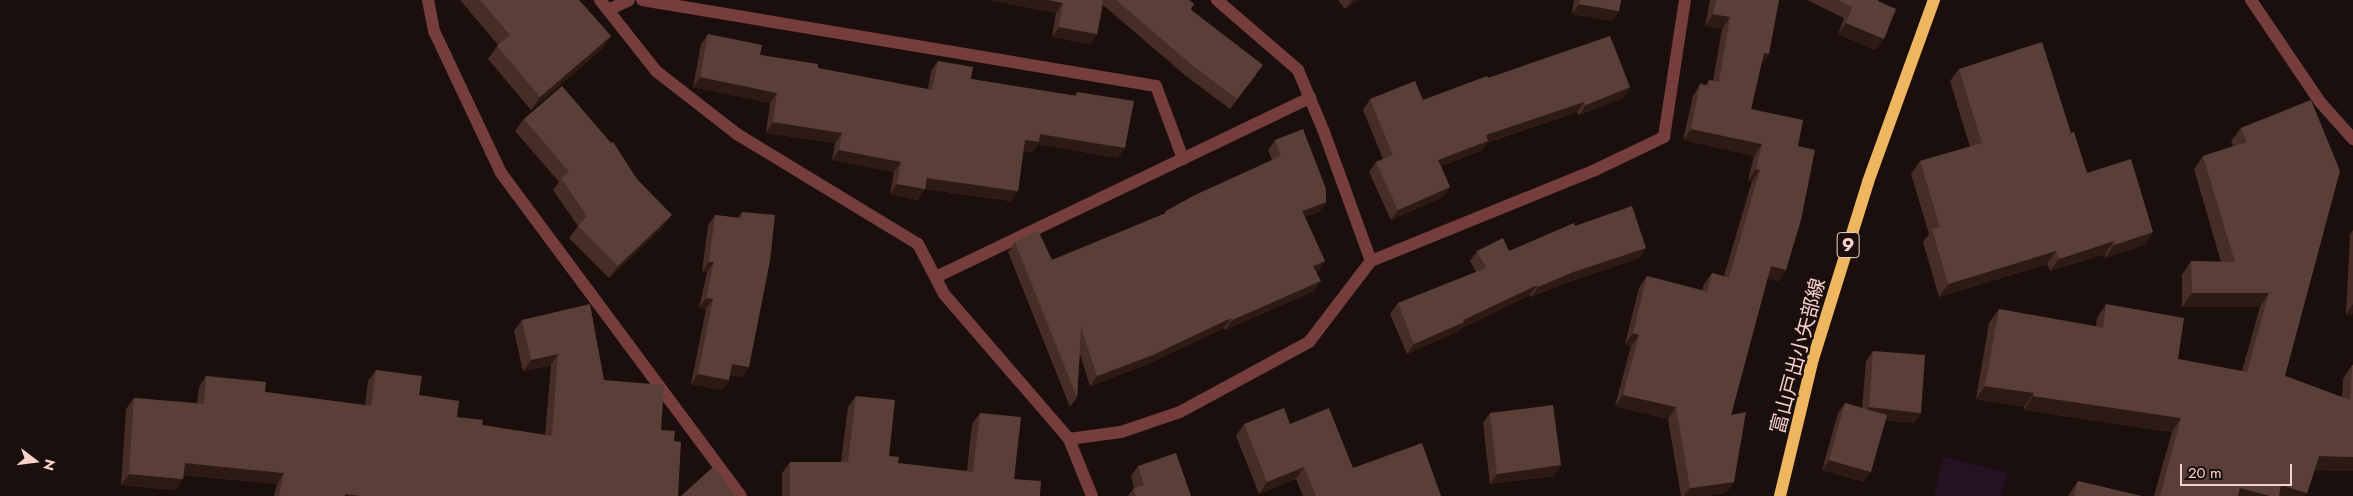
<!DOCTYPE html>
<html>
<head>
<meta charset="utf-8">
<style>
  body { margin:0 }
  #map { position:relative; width:2353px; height:496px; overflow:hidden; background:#1b0f0d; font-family:Jost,"Noto Sans JP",sans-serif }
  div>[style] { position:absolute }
  .green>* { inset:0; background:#231124 }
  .minor>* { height:12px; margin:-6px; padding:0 6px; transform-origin:6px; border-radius:6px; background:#753e3d }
  .major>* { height:12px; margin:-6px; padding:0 6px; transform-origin:6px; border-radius:6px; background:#eeb65f }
  .wall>* { inset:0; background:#472d27 }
  .shaded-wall>* { inset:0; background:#2e1a15 }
  .building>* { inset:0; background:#5a3f39 }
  span { translate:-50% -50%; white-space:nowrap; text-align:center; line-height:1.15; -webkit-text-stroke:4.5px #1b0f0d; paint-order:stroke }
  .shield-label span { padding:1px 4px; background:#1b0f0d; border:1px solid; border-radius:4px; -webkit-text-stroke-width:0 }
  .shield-label { font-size:19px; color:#f9d1cc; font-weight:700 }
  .street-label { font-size:20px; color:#f9d1cc }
  .north { position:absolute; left:10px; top:436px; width:50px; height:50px; -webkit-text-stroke:4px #1b0f0d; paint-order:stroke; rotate:105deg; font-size:14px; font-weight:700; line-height:20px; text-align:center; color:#f9d1cc }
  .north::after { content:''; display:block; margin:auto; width:18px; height:22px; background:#f9d1cc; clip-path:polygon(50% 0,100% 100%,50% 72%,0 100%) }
  .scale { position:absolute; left:2180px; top:464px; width:112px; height:22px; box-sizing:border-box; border:2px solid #f9d1cc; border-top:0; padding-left:6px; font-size:15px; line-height:18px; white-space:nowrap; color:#f9d1cc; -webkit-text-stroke:4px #1b0f0d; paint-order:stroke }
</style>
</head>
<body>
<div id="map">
  <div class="green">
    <i style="clip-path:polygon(1943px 457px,2007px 472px,2001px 496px,1934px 496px)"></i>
  </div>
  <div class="minor">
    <i style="left:428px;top:0;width:32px;rotate:79deg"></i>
    <i style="left:434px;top:31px;width:157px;rotate:64.7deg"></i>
    <i style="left:501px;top:173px;width:402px;rotate:53.4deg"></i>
    <i style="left:600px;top:0;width:90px;rotate:51.7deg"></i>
    <i style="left:656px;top:71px;width:103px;rotate:37.9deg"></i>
    <i style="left:737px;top:134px;width:212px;rotate:31.3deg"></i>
    <i style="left:918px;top:244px;width:56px;rotate:62.5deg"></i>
    <i style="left:944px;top:294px;width:191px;rotate:49.2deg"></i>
    <i style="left:642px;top:0;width:521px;rotate:9.5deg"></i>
    <i style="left:1156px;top:86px;width:78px;rotate:69.7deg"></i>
    <i style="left:1217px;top:0;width:107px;rotate:40.8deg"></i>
    <i style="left:1298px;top:70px;width:67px;rotate:67.2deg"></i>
    <i style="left:1324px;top:132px;width:137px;rotate:70deg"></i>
    <i style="left:2251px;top:0;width:123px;rotate:55.9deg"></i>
    <i style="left:2320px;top:102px;width:50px;rotate:48.3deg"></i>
    <i style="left:608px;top:10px;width:23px;rotate:-25deg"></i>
    <i style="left:936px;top:277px;width:415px;rotate:-25.6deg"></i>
    <i style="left:1092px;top:496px;width:61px;rotate:-112deg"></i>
    <i style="left:1069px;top:439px;width:52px;rotate:-7.7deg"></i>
    <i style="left:1121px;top:432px;width:62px;rotate:-18.7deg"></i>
    <i style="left:1180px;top:412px;width:147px;rotate:-28.5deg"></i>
    <i style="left:1309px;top:342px;width:102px;rotate:-52.6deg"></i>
    <i style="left:1371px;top:261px;width:240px;rotate:-22.1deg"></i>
    <i style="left:1593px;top:171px;width:79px;rotate:-25.6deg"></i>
    <i style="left:1664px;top:137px;width:139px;rotate:-81.3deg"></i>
  </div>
  <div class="major">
    <i style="left:1780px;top:496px;width:141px;rotate:-76.5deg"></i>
    <i style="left:1813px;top:359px;width:185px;rotate:-72.7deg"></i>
    <i style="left:1868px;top:182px;width:194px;rotate:-70.1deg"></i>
  </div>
  <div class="wall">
    <i style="clip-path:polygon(460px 0,579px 0,611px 36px,602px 49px,531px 110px,488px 59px,498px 45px)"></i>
    <i style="clip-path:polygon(990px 0,1189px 0,1194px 4px,1191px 10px,1256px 75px,1230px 109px,1186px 76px,1103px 5px,1097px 34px,1090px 44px,1052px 37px,1056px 13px)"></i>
    <i style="clip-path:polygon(1338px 0,1357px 0,1345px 9px)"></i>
    <i style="clip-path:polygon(1574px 0,1621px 0,1619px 11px,1612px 21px,1572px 14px)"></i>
    <i style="clip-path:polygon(1710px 0,1779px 0,1761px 65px,1751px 109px,1798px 146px,1779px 281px,1767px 278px,1731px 415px,1734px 482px,1726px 493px,1705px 496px,1681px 496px,1668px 419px,1615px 406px,1631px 346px,1625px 344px,1639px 288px,1647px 276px,1702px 290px,1704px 284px,1712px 273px,1724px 276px,1752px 181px,1748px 181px,1754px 156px,1683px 140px,1693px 96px,1700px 84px,1706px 85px,1709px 80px,1713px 81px,1722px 29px,1705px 26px)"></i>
    <i style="clip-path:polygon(1807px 0,1878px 0,1876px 50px,1838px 34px,1844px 18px)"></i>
    <i style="clip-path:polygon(708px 34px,760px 55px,818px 68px,928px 89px,931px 71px,938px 61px,971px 79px,1075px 96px,1077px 92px,1118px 158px,1038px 144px,1032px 152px,1023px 151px,1018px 191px,1011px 201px,925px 189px,918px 200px,890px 194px,894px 172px,832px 160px,835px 143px,766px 133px,770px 103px,693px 87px,701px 44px)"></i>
    <i style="clip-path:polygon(1959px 69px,2071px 133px,2087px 173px,2153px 232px,2144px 245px,2105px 258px,2105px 254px,2050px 271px,2047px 264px,1939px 297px,1923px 242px,1929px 234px,1911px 174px,1920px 161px,1970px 147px,1950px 81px)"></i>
    <i style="clip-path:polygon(1488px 78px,1630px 87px,1623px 98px,1579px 115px,1577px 112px,1487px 143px,1481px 151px,1441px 166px,1450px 187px,1443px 197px,1391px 220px,1369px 172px,1376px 162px,1383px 159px,1363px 110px,1370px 99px,1423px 100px)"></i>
    <i style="clip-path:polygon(2311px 100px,2285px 376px,2342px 397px,2343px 379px,2352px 365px,2353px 471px,2315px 470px,2307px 493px,2304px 496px,2154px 496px,2172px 432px,2024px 410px,2024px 407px,1976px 399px,1989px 323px,1999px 309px,2096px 326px,2097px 318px,2106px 304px,2178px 359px,2242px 371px,2260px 307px,2182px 307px,2182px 275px,2191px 261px,2221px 262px,2194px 169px,2203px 156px,2233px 146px,2231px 141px,2241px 128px)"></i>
    <i style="clip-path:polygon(524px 119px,663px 227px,609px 278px,569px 238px,578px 226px,553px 190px,559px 182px,515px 131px)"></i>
    <i style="clip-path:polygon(1275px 140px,1326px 202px,1319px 212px,1305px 217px,1325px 261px,1318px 271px,1316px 272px,1314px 291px,1225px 330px,1224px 328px,1146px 365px,1090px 386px,1080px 354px,1077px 397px,1070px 407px,1008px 252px,1015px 242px,1052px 260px,1164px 214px,1166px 211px,1272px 160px,1268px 150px)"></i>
    <i style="clip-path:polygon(742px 212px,749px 367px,742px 377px,730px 375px,722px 390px,691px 384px,706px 309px,699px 308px,707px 272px,702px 272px,708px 225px,715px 215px,738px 218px)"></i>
    <i style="clip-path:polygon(1575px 226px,1646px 248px,1639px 258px,1566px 283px,1531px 297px,1530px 295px,1460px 329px,1457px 332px,1407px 354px,1390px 314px,1398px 303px,1476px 272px,1470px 261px,1477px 251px,1509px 251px)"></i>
    <i style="clip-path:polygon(2353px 230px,2353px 314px,2346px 315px,2350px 235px)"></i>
    <i style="clip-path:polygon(522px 320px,604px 380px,674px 441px,678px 496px,274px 496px,277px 484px,184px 475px,175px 490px,121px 485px,126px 409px,134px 398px,197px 403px,199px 387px,206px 376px,265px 392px,365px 405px,368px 381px,376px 370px,457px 417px,482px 425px,545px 435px,551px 365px,523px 371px,514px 331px)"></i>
    <i style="clip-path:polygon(1873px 351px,1921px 413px,1914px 423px,1886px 420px,1864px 482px,1822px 470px,1838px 413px,1845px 403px,1862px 408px,1866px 361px)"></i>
    <i style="clip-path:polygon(856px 396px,889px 456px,898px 463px,967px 471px,972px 424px,980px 413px,1014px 479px,1040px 496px,782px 496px,782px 473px,790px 462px,841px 462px,848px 407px)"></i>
    <i style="clip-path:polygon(1490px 413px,1554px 476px,1490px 484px,1483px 423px)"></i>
    <i style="clip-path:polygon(1244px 424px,1353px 468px,1441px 496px,1303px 496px,1296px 479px,1259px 494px,1236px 436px)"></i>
    <i style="clip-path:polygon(1138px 466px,1191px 496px,1128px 496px,1134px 488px,1131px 476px)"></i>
    <i style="clip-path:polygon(2078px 481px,2141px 496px,2068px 496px)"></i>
  </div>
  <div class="shaded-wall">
    <i style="clip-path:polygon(990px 0,1048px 0,1063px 3px,1056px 13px)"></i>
    <i style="clip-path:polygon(1352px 0,1357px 0,1345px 9px)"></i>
    <i style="clip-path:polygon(1579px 4px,1619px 11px,1612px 21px,1572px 14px)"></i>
    <i style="clip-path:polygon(1713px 14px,1730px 17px,1722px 29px,1705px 26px)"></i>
    <i style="clip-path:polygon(1846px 23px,1884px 39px,1876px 50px,1838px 34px)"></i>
    <i style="clip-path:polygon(1059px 27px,1097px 34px,1090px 44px,1052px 37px)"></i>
    <i style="clip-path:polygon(611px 36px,602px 49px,531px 110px,540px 97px)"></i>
    <i style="clip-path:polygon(1764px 53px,1769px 54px,1761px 65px)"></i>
    <i style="clip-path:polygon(700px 77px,777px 93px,770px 103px,693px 87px)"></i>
    <i style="clip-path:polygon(1630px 87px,1623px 98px,1579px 115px,1586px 105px)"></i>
    <i style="clip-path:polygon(1584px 102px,1577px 112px,1487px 143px,1481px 151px,1431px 170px,1438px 160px,1486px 135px)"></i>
    <i style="clip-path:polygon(773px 122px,842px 133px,835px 143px,766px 133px)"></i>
    <i style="clip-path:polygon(1691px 129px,1762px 144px,1754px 156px,1683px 140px)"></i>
    <i style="clip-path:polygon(1040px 134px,1125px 148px,1118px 158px,1038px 144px,1032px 152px,1018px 150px,1025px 140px)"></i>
    <i style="clip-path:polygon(839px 150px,901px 162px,894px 172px,832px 160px)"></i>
    <i style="clip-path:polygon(1756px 169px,1760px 170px,1752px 181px,1748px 181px)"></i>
    <i style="clip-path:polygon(927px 178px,1018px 191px,1011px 201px,920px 188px)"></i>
    <i style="clip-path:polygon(897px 184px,925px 189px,918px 200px,890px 194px)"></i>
    <i style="clip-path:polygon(1450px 187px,1443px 197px,1391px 220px,1398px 210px)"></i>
    <i style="clip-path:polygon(1326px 202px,1319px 212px,1295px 221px,1302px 211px)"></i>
    <i style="clip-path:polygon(672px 215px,663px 227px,609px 278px,618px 266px)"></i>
    <i style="clip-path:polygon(2153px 232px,2144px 245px,2105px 258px,2114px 245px)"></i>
    <i style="clip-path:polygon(2114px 241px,2105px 254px,2050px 271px,2059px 259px)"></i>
    <i style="clip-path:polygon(1646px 248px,1639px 258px,1566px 283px,1531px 297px,1538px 287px,1573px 272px)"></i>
    <i style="clip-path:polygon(2056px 251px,2047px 264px,1939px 297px,1948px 284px)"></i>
    <i style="clip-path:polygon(1325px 261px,1318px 271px,1306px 276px,1313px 266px)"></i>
    <i style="clip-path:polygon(709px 262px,714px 262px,707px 272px,702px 272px)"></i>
    <i style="clip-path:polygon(1771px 266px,1786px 270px,1779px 281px,1763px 277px)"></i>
    <i style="clip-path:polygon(1321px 281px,1314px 291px,1225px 330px,1232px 320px)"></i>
    <i style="clip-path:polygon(1537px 285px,1530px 295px,1460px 329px,1457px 332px,1407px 354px,1414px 344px)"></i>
    <i style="clip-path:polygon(2192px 293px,2269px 293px,2260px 307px,2182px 307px)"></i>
    <i style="clip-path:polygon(706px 298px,713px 299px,706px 309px,699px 308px)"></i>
    <i style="clip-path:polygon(2353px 304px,2353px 314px,2346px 315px)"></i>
    <i style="clip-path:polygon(1231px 318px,1224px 328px,1146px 365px,1090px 386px,1097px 376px)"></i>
    <i style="clip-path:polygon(1633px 333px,1639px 335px,1631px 346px,1625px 344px)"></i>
    <i style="clip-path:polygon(558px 354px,551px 365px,523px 371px,531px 360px)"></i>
    <i style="clip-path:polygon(732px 364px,749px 367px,742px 377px,725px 374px)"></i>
    <i style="clip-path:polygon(698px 374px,729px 380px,722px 390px,691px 384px)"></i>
    <i style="clip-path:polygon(1985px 386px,2034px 393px,2024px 407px,1976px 399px)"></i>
    <i style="clip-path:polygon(1623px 395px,1676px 407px,1668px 419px,1615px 406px)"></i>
    <i style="clip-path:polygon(2033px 396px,2181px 418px,2172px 432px,2024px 410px)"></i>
    <i style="clip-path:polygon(1869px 407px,1921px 413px,1914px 423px,1862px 417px)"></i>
    <i style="clip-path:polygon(2319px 456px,2353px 457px,2353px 471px,2310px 470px)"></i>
    <i style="clip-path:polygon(1829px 460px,1871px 472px,1864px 482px,1822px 470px)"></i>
    <i style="clip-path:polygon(185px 463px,284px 473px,277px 484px,177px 474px)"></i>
    <i style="clip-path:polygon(1561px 465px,1554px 476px,1490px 484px,1497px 474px)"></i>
    <i style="clip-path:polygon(1304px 467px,1296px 479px,1259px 494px,1267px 482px)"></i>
    <i style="clip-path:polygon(129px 474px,183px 479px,175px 490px,121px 485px)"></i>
    <i style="clip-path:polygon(1734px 482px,1726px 493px,1705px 496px,1684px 496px,1690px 488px)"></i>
    <i style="clip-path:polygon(2281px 485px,2307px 493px,2304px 496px,2273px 496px)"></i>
    <i style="clip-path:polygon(2240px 488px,2270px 496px,2234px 496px)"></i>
    <i style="clip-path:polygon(345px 494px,361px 496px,343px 496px)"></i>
  </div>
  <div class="building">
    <i style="clip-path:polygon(480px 0,579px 0,611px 36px,540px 97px,497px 46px,510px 35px)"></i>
    <i style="clip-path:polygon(1048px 0,1103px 0,1097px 34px,1059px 27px,1063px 3px)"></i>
    <i style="clip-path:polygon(1116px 0,1189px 0,1194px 4px,1190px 9px,1263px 65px,1237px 99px,1193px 66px)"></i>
    <i style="clip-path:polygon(1580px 0,1621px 0,1619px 11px,1579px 4px)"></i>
    <i style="clip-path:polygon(1716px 0,1779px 0,1769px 54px,1764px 53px,1751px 109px,1803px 120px,1798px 146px,1815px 150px,1801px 220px,1786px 270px,1771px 266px,1731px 415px,1746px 412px,1734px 482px,1690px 488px,1676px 407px,1623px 395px,1639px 335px,1633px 333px,1647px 276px,1707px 292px,1712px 273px,1729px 278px,1760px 170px,1756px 169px,1762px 144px,1691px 129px,1700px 84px,1708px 86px,1709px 80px,1719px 82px,1730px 17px,1713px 14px)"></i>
    <i style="clip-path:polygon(1838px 0,1878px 0,1878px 1px,1896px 9px,1884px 39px,1846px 23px,1852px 7px)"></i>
    <i style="clip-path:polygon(708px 34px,762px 45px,760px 55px,818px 64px,818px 68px,932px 90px,938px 61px,973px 67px,971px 79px,1077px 96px,1077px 92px,1134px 101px,1125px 148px,1040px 134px,1039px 142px,1025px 140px,1018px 191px,927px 178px,925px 189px,897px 184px,901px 162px,839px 150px,842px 133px,773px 122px,777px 93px,700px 77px)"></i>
    <i style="clip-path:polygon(1610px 36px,1630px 87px,1586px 105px,1584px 102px,1486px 135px,1488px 141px,1438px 160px,1450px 187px,1398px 210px,1376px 162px,1393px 155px,1370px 99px,1415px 81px,1423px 100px,1487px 76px,1488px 78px)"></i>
    <i style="clip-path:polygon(2042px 42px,2071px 133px,2074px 132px,2087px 173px,2131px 159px,2153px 232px,2114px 245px,2114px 241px,2059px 259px,2056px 251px,1948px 284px,1932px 229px,1940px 227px,1920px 161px,1982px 143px,1959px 69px)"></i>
    <i style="clip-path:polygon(562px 86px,611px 143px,613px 142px,637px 179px,672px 215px,618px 266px,578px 226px,587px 216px,561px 178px,569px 172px,524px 119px)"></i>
    <i style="clip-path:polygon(2311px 100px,2340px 171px,2285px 376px,2350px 400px,2352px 365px,2353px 365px,2353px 457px,2319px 456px,2307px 493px,2281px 485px,2279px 496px,2270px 496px,2240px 488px,2238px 496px,2160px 496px,2181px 418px,2033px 396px,2034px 393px,1985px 386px,1999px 309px,2103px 328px,2106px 304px,2184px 318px,2178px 359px,2247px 372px,2269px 293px,2192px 293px,2191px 261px,2235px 262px,2203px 156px,2247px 142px,2241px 128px)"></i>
    <i style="clip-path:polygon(1303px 129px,1326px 189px,1326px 202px,1302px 211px,1325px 261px,1313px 266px,1321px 281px,1232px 320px,1231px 318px,1153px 355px,1097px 376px,1081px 327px,1077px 397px,1015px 242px,1038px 230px,1052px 260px,1166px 213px,1166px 211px,1195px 195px,1281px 156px,1275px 140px)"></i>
    <i style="clip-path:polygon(1632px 206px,1646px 248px,1573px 272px,1538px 287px,1537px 285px,1463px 320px,1464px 322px,1414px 344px,1398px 303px,1486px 268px,1477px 251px,1503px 238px,1509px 251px,1574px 223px,1575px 226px)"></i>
    <i style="clip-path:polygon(742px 212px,775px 215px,770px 261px,749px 367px,732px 364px,729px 380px,698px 374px,713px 299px,706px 298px,714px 262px,709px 262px,715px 215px,741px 218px)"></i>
    <i style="clip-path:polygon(590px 304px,604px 380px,664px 385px,661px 430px,675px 431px,674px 441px,681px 442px,678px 496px,361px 496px,345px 494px,345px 496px,279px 496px,284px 473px,185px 463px,183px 479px,129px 474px,134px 398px,204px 404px,206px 376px,266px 382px,265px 392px,371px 406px,376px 370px,422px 376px,419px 395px,459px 401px,457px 417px,483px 420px,482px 425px,552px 436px,558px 354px,531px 360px,522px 320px)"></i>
    <i style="clip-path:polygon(1873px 351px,1925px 355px,1921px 413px,1869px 407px)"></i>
    <i style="clip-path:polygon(856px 396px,895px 400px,889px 456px,899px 457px,898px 463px,973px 472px,980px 413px,1021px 417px,1014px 479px,1041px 481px,1040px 496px,790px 496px,790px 462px,848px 462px)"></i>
    <i style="clip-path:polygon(1845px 403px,1887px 415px,1871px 472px,1829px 460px)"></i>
    <i style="clip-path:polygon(1553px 405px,1561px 465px,1497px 474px,1490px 413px)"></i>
    <i style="clip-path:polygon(1284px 408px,1290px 424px,1329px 408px,1353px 468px,1422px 443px,1441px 496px,1316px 496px,1304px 467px,1267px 482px,1244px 424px)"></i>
    <i style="clip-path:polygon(1176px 453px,1191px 496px,1136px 496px,1133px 489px,1144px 485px,1138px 466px)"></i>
    <i style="clip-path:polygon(714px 466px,735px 496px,681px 496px)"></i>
    <i style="clip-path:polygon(2078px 481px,2141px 496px,2074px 496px)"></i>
  </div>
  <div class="shield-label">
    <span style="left:1848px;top:245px">9</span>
  </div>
  <div class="street-label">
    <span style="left:1798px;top:356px;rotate:-75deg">富山戸出小矢部線</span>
  </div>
  <div class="north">N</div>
  <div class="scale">20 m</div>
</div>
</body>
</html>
